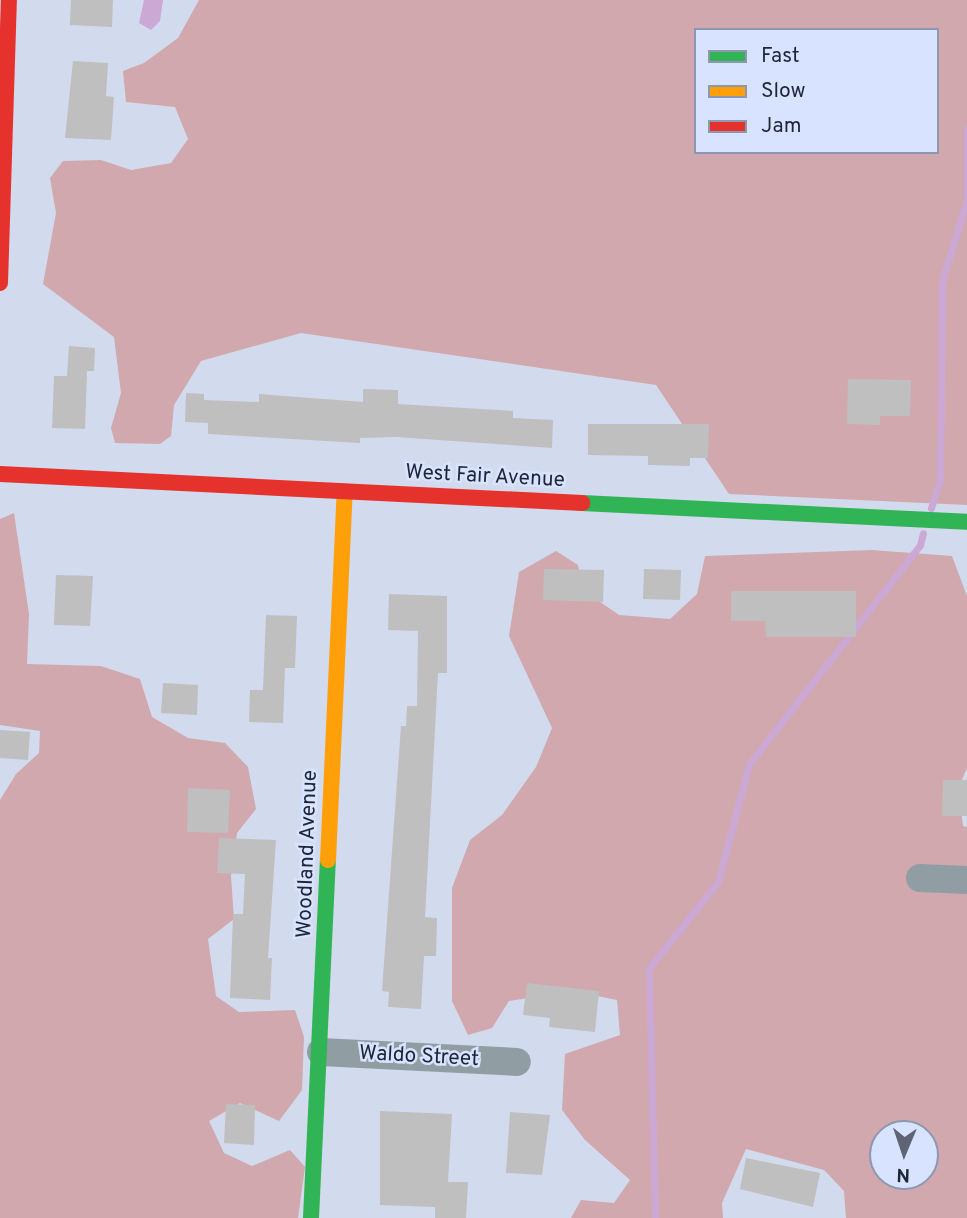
<!DOCTYPE html>
<html>
<head>
<meta charset="utf-8">
<style>
  body { margin:0 }
  #map { position:relative; width:967px; height:1218px; overflow:hidden; background:#d2daee; font-family:Overpass,sans-serif }
  div>[style] { position:absolute }
  .forest>* { inset:0; background:#d1a8ad }
  .water>* { inset:0; background:#cca8d5 }
  .stream>* { height:7px; margin:-3.5px; padding:0 3.5px; transform-origin:3.5px; border-radius:3.5px; background:#cca8d5 }
  .building>* { inset:0; background:#bfbfbf }
  .street>* { height:28px; margin:-14px; padding:0 14px; transform-origin:14px; border-radius:14px; background:#909da3 }
  .fast>* { height:16px; margin:-8px; padding:0 8px; transform-origin:8px; border-radius:8px; background:#30b455 }
  .slow>* { height:16px; margin:-8px; padding:0 8px; transform-origin:8px; border-radius:8px; background:#ff9f0a }
  .jam>* { height:16px; margin:-8px; padding:0 8px; transform-origin:8px; border-radius:8px; background:#e5322d }
  span { translate:-50% -50%; white-space:nowrap; text-align:center; line-height:1.15; -webkit-text-stroke:5px #d7e3ff; paint-order:stroke }
  .street-label { font-size:21px; color:#1f2536 }
  .legend { position:absolute; left:694px; top:28px; width:245px; height:126px; box-sizing:border-box; background:#d7e3ff; border:2px solid #8d97af; margin:0; padding:9px 12px; list-style:none; font-size:21px; color:#1f2536 }
  .legend li { display:flex; align-items:center; gap:14px; height:35px }
  .legend b { width:35px; border:2px solid #8d97af }
  .north { position:absolute; left:869px; top:1120px; width:70px; height:70px; box-sizing:border-box; background:#d7e3ff; border:2px solid #8d97af; border-radius:50%; rotate:182deg; font-size:19px; font-weight:700; line-height:28px; text-align:center; color:#1f2536 }
  .north::after { content:''; display:block; margin:auto; width:24px; height:32px; background:#5e6476; clip-path:polygon(50% 0,100% 100%,50% 72%,0 100%) }
</style>
</head>
<body>
<div id="map">
  <div class="forest">
    <i style="clip-path:polygon(evenodd,199px 0,967px 0,967px 505px,729px 494px,656px 385px,301px 333px,201px 361px,174px 405px,171px 436px,160px 444px,115px 443px,111px 428px,121px 393px,114px 337px,43px 284px,56px 213px,50px 178px,63px 161px,101px 160px,131px 170px,171px 163px,188px 139px,175px 107px,126px 102px,123px 71px,144px 63px,178px 38px,199px 0,696px 30px,937px 30px,937px 152px,696px 152px,696px 30px)"></i>
    <i style="clip-path:polygon(14px 513px,29px 614px,27px 664px,101px 666px,140px 679px,152px 717px,188px 738px,225px 743px,248px 767px,256px 809px,237px 833px,231px 876px,234px 919px,208px 939px,216px 996px,239px 1012px,295px 1010px,304px 1037px,302px 1090px,279px 1121px,240px 1103px,209px 1121px,224px 1153px,252px 1166px,290px 1150px,305px 1167px,298px 1218px,0 1218px,0 800px,16px 774px,39px 753px,40px 731px,0 725px,0 519px)"></i>
    <i style="clip-path:polygon(evenodd,872px 550px,952px 556px,967px 596px,967px 768px,958px 789px,963px 826px,967px 827px,967px 1218px,846px 1218px,844px 1191px,824px 1170px,746px 1149px,722px 1203px,723px 1218px,571px 1218px,581px 1200px,614px 1203px,630px 1180px,585px 1140px,562px 1110px,565px 1054px,620px 1035px,617px 1000px,573px 991px,509px 1001px,492px 1028px,468px 1035px,452px 1001px,452px 888px,470px 840px,502px 815px,536px 767px,552px 728px,509px 636px,519px 572px,556px 551px,578px 565px,583px 590px,619px 615px,670px 619px,697px 594px,705px 556px,872px 550px,883px 1134px,925px 1134px,925px 1176px,883px 1176px,883px 1134px)"></i>
  </div>
  <div class="water">
    <i style="clip-path:polygon(144px 0,163px 0,160px 21px,151px 30px,139px 23px)"></i>
  </div>
  <div class="stream">
    <i style="left:967px;top:129px;width:67px;rotate:90deg"></i>
    <i style="left:931px;top:508px;width:29px;rotate:-72deg"></i>
    <i style="left:940px;top:480px;width:199px;rotate:-89.4deg"></i>
    <i style="left:942px;top:281px;width:86px;rotate:-73deg"></i>
    <i style="left:655px;top:1218px;width:250px;rotate:-91.4deg"></i>
    <i style="left:649px;top:968px;width:110px;rotate:-51.3deg"></i>
    <i style="left:718px;top:882px;width:122px;rotate:-75.3deg"></i>
    <i style="left:749px;top:764px;width:278px;rotate:-52deg"></i>
    <i style="left:920px;top:545px;width:12px;rotate:-76deg"></i>
  </div>
  <div class="building">
    <i style="clip-path:polygon(71px 0,113px 0,112px 27px,70px 25px)"></i>
    <i style="clip-path:polygon(73px 61px,108px 63px,106px 96px,114px 97px,111px 140px,65px 138px)"></i>
    <i style="clip-path:polygon(69px 346px,95px 348px,94px 371px,87px 371px,85px 429px,52px 428px,54px 376px,67px 376px)"></i>
    <i style="clip-path:polygon(848px 379px,911px 380px,910px 416px,880px 416px,880px 425px,847px 424px)"></i>
    <i style="clip-path:polygon(363px 389px,398px 390px,398px 404px,513px 411px,513px 418px,553px 420px,552px 448px,396px 437px,360px 438px,360px 443px,208px 434px,208px 423px,185px 422px,186px 393px,204px 394px,204px 400px,259px 402px,259px 394px,363px 402px)"></i>
    <i style="clip-path:polygon(588px 424px,709px 424px,708px 458px,690px 458px,690px 466px,648px 465px,648px 456px,588px 455px)"></i>
    <i style="clip-path:polygon(544px 569px,604px 570px,603px 602px,543px 600px)"></i>
    <i style="clip-path:polygon(644px 569px,681px 570px,680px 600px,643px 599px)"></i>
    <i style="clip-path:polygon(56px 575px,93px 576px,90px 626px,54px 625px)"></i>
    <i style="clip-path:polygon(731px 591px,856px 591px,856px 637px,766px 637px,765px 621px,731px 621px)"></i>
    <i style="clip-path:polygon(389px 594px,447px 596px,447px 673px,438px 673px,425px 917px,437px 918px,436px 956px,424px 956px,421px 1009px,388px 1007px,389px 992px,382px 991px,401px 726px,406px 726px,407px 706px,417px 706px,418px 631px,388px 630px)"></i>
    <i style="clip-path:polygon(266px 615px,297px 616px,295px 668px,285px 668px,283px 723px,249px 722px,250px 690px,263px 690px)"></i>
    <i style="clip-path:polygon(163px 683px,198px 685px,197px 715px,161px 713px)"></i>
    <i style="clip-path:polygon(0 730px,30px 732px,28px 760px,0 758px)"></i>
    <i style="clip-path:polygon(943px 780px,967px 780px,967px 816px,942px 816px)"></i>
    <i style="clip-path:polygon(188px 788px,230px 790px,228px 833px,187px 832px)"></i>
    <i style="clip-path:polygon(219px 838px,276px 840px,268px 958px,272px 958px,270px 1000px,230px 998px,233px 914px,243px 914px,245px 874px,217px 873px)"></i>
    <i style="clip-path:polygon(527px 983px,599px 991px,595px 1032px,549px 1027px,550px 1018px,523px 1015px)"></i>
    <i style="clip-path:polygon(226px 1104px,255px 1105px,254px 1145px,224px 1143px)"></i>
    <i style="clip-path:polygon(380px 1111px,452px 1114px,448px 1182px,468px 1182px,466px 1218px,435px 1218px,435px 1207px,380px 1205px)"></i>
    <i style="clip-path:polygon(510px 1112px,550px 1115px,542px 1175px,506px 1173px)"></i>
    <i style="clip-path:polygon(746px 1158px,820px 1173px,813px 1207px,740px 1189px)"></i>
  </div>
  <div class="street">
    <i style="left:920px;top:878px;width:47px;rotate:2.4deg"></i>
    <i style="left:321px;top:1052px;width:196px;rotate:2.9deg"></i>
  </div>
  <div class="fast">
    <i style="left:582px;top:503px;width:385px;rotate:2.8deg"></i>
    <i style="left:311px;top:1218px;width:358px;rotate:-87.3deg"></i>
  </div>
  <div class="slow">
    <i style="left:328px;top:860px;width:369px;rotate:-87.4deg"></i>
  </div>
  <div class="jam">
    <i style="left:0;top:283px;width:283px;rotate:-88.2deg"></i>
    <i style="left:0;top:474px;width:583px;rotate:2.85deg"></i>
  </div>
  <div class="street-label">
    <span style="left:485px;top:477px;rotate:3deg">West Fair Avenue</span>
    <span style="left:308px;top:854px;rotate:-88deg">Woodland Avenue</span>
    <span style="left:419px;top:1057px;rotate:3deg">Waldo Street</span>
  </div>
  <ul class="legend">
  <li><b style="height:9px;background:#30b455"></b>Fast</li>
  <li><b style="height:9px;background:#ff9f0a"></b>Slow</li>
  <li><b style="height:9px;background:#e5322d"></b>Jam</li>
  </ul>
  <div class="north">N</div>
</div>
</body>
</html>
